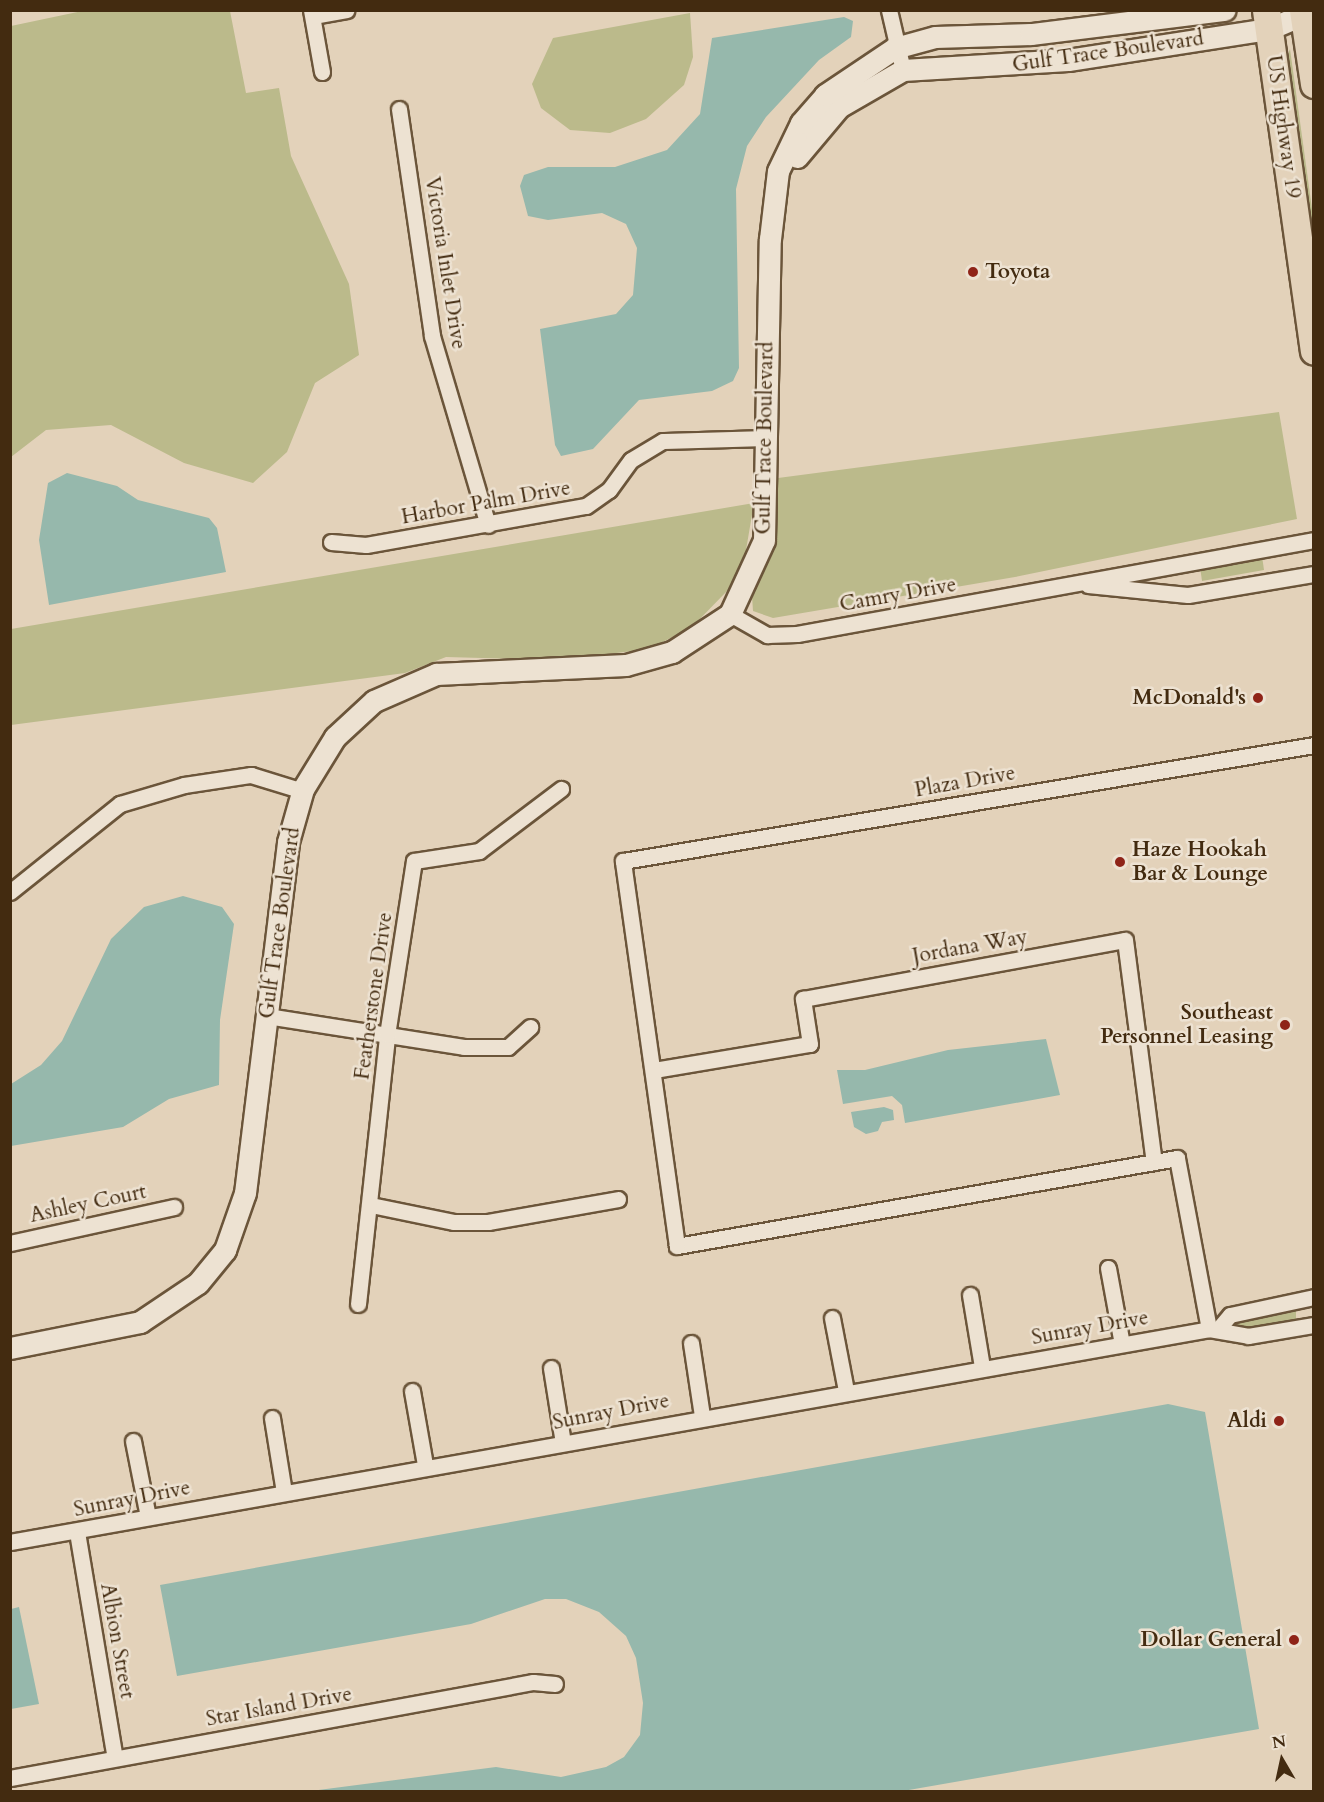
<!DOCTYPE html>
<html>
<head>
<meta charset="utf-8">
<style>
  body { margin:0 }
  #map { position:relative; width:1324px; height:1802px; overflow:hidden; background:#e3d2ba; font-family:Cardo,serif }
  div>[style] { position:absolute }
  .green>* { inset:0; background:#bbba8b }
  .water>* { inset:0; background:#96b8ac }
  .roads { filter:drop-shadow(2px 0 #6b553a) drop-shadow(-2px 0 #6b553a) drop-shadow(0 2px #6b553a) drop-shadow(0 -2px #6b553a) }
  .street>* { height:15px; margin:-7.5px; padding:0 7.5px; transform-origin:7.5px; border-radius:7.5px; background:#ede2d2 }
  .secondary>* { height:21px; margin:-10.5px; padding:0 10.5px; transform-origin:10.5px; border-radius:10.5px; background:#ede2d2 }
  .highway>* { height:27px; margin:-13.5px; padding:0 13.5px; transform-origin:13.5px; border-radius:13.5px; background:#e3d2ba }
  .dots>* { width:16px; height:16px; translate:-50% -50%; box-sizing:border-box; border:3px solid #ede2d2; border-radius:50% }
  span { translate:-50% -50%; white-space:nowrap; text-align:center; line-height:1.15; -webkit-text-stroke:5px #ede2d2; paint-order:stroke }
  .street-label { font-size:21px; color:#432b10 }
  .poi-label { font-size:21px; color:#432b10; font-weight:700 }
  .left { translate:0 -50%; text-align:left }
  .right { translate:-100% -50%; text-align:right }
  .frame { position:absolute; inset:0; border:12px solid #432b10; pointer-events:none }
  .north { position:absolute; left:1252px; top:1730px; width:60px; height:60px; -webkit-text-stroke:4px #ede2d2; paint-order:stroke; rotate:351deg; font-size:16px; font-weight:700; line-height:24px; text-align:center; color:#432b10 }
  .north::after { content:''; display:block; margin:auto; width:21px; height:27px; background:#432b10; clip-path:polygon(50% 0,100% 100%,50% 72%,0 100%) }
</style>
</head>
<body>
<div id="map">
  <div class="green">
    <i style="clip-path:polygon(87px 10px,230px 11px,246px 93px,279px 88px,291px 156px,349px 284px,359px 355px,315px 383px,287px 452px,253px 483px,184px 463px,111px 425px,46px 430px,11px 457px,11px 26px)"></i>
    <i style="clip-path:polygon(690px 13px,693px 57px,684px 85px,646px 119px,610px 133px,570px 130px,541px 108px,532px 84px,553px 38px)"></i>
    <i style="clip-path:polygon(1290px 49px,1313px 216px,1313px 255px,1286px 60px)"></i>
    <i style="clip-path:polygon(1279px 412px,1297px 519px,1015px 577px,773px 618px,753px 611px,752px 596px,776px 534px,778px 478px)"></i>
    <i style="clip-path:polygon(754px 503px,745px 556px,728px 590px,692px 627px,649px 649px,559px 660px,446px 657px,405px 673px,11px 725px,11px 629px)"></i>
    <i style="clip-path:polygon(1262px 556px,1264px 570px,1202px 581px,1200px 567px)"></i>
    <i style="clip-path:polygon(1296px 1307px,1296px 1320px,1241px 1330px,1231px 1326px,1232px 1320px)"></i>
  </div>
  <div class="water">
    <i style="clip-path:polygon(844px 17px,853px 21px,851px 37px,819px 60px,766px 117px,747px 146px,736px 189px,739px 368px,733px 381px,712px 391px,639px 400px,593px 449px,561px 456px,555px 445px,540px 329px,616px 314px,633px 295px,637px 248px,626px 224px,602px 213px,548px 220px,528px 216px,520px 186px,524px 175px,548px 167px,615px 167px,667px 150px,700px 114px,712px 38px)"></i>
    <i style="clip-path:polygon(67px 473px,117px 486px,138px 500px,209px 518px,217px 528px,226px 572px,49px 605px,39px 540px,48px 483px)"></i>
    <i style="clip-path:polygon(183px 896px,222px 907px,234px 924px,220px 1020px,219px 1085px,169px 1099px,123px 1127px,11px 1146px,11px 1084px,41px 1065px,62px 1041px,111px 939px,144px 907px)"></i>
    <i style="clip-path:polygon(1046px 1039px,1060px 1095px,905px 1123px,902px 1105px,892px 1096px,843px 1104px,837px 1070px,865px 1070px,948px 1050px)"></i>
    <i style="clip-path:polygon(884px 1107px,893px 1110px,894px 1120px,882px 1122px,878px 1131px,866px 1134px,854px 1127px,851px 1112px)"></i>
    <i style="clip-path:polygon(1168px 1404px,1205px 1412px,1259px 1729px,903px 1791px,303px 1792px,496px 1767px,561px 1777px,606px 1767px,624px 1757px,640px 1735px,643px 1703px,636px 1658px,626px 1636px,599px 1612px,566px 1599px,545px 1599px,471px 1624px,177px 1676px,160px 1585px)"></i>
    <i style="clip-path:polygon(19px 1607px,39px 1704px,11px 1709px,11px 1609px)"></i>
  </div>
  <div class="roads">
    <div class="street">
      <i style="left:311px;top:10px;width:63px;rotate:79.9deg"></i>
      <i style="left:889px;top:10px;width:62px;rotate:76.9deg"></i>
      <i style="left:313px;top:16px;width:34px;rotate:-10deg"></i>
      <i style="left:399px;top:109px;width:229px;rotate:81.7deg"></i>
      <i style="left:432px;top:336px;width:197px;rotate:73.5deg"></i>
      <i style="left:331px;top:542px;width:35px;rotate:5deg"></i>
      <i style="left:366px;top:545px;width:223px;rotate:-10.1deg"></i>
      <i style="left:586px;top:506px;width:28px;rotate:-35deg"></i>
      <i style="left:609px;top:490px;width:37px;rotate:-54deg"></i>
      <i style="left:631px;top:460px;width:37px;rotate:-31deg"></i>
      <i style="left:663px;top:441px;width:104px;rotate:-1.7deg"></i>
      <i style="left:1088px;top:585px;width:100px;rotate:5.7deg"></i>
      <i style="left:1188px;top:595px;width:128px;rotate:-9.5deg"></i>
      <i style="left:730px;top:614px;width:43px;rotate:29.6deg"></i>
      <i style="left:767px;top:635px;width:30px;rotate:-2deg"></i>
      <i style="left:797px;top:634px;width:525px;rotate:-10.3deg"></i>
      <i style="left:10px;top:892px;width:141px;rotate:-38.7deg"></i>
      <i style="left:120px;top:804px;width:67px;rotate:-16.5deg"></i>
      <i style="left:184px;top:785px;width:68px;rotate:-8.5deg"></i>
      <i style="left:251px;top:775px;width:54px;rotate:17.1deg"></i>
      <i style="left:267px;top:1016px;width:199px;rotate:8.9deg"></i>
      <i style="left:464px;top:1047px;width:44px"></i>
      <i style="left:508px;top:1047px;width:30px;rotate:-42deg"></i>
      <i style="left:654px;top:1070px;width:158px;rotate:-9.5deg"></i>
      <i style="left:810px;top:1044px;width:46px;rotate:-98.8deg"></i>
      <i style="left:803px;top:999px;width:327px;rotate:-10.4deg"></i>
      <i style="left:1125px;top:940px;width:224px;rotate:82.6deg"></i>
      <i style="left:371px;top:1205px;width:85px;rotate:11.6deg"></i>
      <i style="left:454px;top:1222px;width:34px"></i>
      <i style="left:488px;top:1222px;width:132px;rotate:-10deg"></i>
      <i style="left:10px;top:1243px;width:168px;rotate:-12.4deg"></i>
      <i style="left:1108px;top:1268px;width:77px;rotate:79.6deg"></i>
      <i style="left:970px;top:1295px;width:73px;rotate:80.5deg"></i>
      <i style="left:358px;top:1304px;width:271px;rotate:-83.8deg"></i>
      <i style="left:387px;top:1035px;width:176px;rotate:-81.2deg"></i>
      <i style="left:414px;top:861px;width:66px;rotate:-8.7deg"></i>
      <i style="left:479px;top:851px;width:103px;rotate:-37.1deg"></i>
      <i style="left:832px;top:1318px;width:74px;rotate:79.1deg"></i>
      <i style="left:1219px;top:1328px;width:17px;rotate:-50deg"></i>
      <i style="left:1230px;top:1315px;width:86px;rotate:-12.1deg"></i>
      <i style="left:1209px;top:1329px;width:174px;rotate:-100.6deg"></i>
      <i style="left:1177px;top:1158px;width:508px;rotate:170.02deg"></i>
      <i style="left:677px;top:1246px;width:389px;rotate:-98deg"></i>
      <i style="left:623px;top:861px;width:701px;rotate:-9.53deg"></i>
      <i style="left:691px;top:1343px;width:74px;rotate:81.4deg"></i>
      <i style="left:551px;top:1368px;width:76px;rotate:80.9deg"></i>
      <i style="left:412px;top:1391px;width:75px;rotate:80deg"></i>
      <i style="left:272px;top:1418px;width:75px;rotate:80.8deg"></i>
      <i style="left:133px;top:1441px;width:77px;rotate:78.8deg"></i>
      <i style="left:77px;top:1532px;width:229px;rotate:80.5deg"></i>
      <i style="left:10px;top:1542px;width:1218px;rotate:-10.07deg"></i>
      <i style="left:1209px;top:1329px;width:40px;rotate:10deg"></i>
      <i style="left:1248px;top:1336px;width:67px;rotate:-9.5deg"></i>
      <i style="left:10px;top:1778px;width:532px;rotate:-10.4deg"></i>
      <i style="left:533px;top:1682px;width:22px;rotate:5deg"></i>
    </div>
    <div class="secondary">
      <i style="left:797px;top:157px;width:65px;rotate:-50deg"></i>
      <i style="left:839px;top:107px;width:74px;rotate:-30deg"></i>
      <i style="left:903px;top:70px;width:165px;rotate:-3.5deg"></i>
      <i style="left:1068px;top:60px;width:203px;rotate:-8.8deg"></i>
      <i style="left:1269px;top:29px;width:38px;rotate:-23deg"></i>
      <i style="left:10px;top:1348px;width:133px;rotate:-11.3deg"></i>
      <i style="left:140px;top:1322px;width:70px;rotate:-33.9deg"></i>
      <i style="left:198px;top:1283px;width:43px;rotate:-50.7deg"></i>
      <i style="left:225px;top:1250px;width:60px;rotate:-70.7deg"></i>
      <i style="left:245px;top:1193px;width:354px;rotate:-83deg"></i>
      <i style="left:288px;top:842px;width:55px;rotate:-74.2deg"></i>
      <i style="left:303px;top:789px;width:61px;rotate:-58.4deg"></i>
      <i style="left:335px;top:737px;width:53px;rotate:-42.7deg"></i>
      <i style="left:374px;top:701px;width:68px;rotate:-23.5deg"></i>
      <i style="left:436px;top:674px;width:190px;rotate:-2.7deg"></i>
      <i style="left:626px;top:665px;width:48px;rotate:-15.8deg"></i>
      <i style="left:672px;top:652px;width:69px;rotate:-33.2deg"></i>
      <i style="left:730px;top:614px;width:81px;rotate:-65.3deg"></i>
      <i style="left:764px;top:540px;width:301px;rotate:-88.9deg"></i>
      <i style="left:770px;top:239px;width:68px;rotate:-83.3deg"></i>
      <i style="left:778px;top:171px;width:53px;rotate:-64.4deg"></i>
      <i style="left:801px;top:123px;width:37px;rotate:-49deg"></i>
      <i style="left:825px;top:95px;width:84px;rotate:-33.9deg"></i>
      <i style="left:895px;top:48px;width:41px;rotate:-15.4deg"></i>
      <i style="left:935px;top:37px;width:96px;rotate:-1.8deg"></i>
      <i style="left:1031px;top:34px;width:195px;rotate:-7.1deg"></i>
    </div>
    <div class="highway">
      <i style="left:1266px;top:10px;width:344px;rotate:82deg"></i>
      <i style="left:1303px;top:10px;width:75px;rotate:81.5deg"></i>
    </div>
  </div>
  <div class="dots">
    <i style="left:973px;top:272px;background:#8f2418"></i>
    <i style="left:1258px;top:698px;background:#8f2418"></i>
    <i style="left:1120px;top:862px;background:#8f2418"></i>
    <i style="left:1285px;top:1025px;background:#8f2418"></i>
    <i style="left:1279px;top:1421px;background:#8f2418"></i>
    <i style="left:1294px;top:1640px;background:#8f2418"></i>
  </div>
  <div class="street-label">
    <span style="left:1108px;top:52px;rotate:-8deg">Gulf Trace Boulevard</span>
    <span style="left:1283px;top:127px;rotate:82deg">US Highway 19</span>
    <span style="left:445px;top:263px;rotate:81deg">Victoria Inlet Drive</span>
    <span style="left:765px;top:438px;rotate:-89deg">Gulf Trace Boulevard</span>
    <span style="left:486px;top:503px;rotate:-10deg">Harbor Palm Drive</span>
    <span style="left:898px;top:595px;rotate:-10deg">Camry Drive</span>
    <span style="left:965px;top:782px;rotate:-10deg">Plaza Drive</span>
    <span style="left:280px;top:923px;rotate:-82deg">Gulf Trace Boulevard</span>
    <span style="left:970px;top:947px;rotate:-10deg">Jordana Way</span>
    <span style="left:374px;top:996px;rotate:-82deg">Featherstone Drive</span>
    <span style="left:88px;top:1204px;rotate:-12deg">Ashley Court</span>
    <span style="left:1090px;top:1328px;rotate:-10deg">Sunray Drive</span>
    <span style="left:611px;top:1412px;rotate:-11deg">Sunray Drive</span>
    <span style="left:132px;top:1499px;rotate:-11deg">Sunray Drive</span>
    <span style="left:117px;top:1641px;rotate:80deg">Albion Street</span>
    <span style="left:279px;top:1707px;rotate:-10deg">Star Island Drive</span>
  </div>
  <div class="poi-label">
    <span class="left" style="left:985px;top:272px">Toyota</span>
    <span class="right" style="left:1246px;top:698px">McDonald's</span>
    <span class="left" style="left:1132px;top:862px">Haze Hookah<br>Bar &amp; Lounge</span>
    <span class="right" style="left:1273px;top:1025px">Southeast<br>Personnel Leasing</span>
    <span class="right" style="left:1267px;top:1421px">Aldi</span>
    <span class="right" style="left:1282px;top:1640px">Dollar General</span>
  </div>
  <div class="frame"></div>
  <div class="north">N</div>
</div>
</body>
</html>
